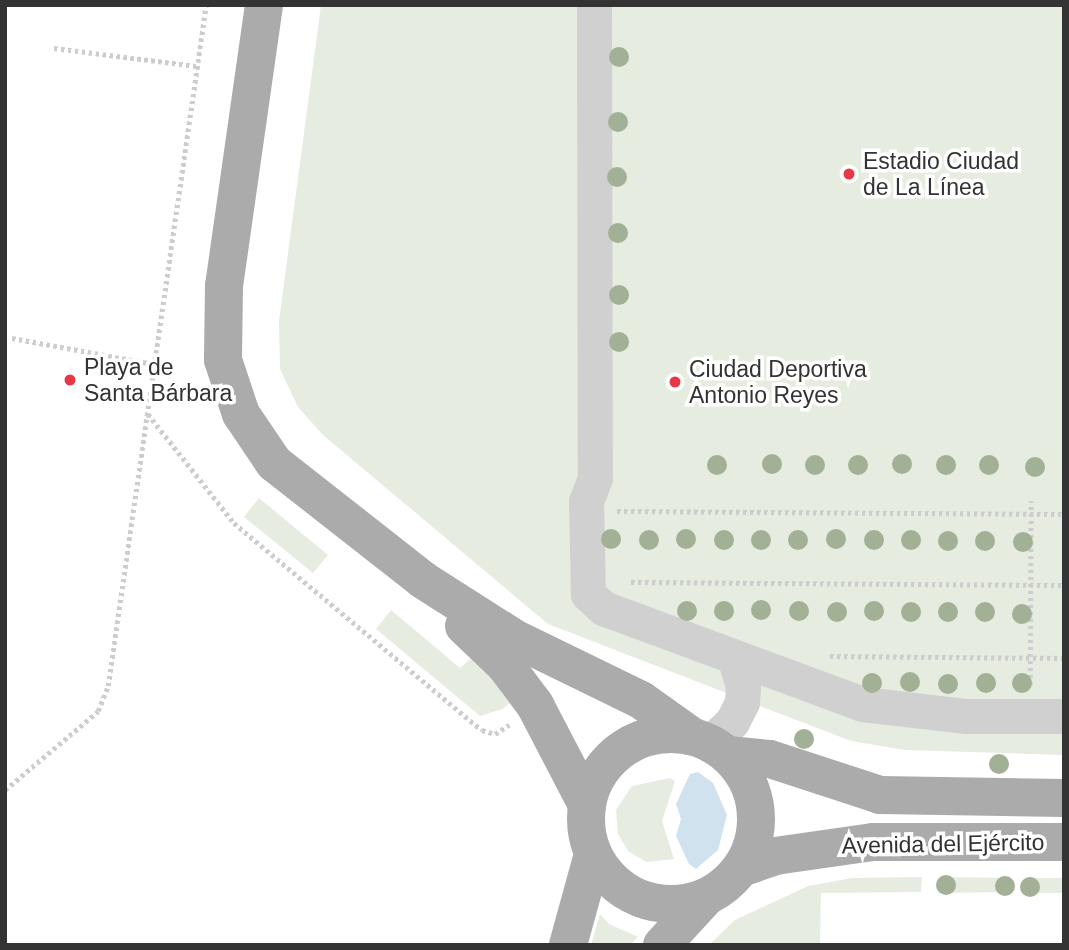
<!DOCTYPE html>
<html>
<head>
<meta charset="utf-8">
<style>
  body { margin:0 }
  #map { position:relative; width:1069px; height:950px; overflow:hidden; background:#fff; font-family:Helvetica,sans-serif }
  div>[style] { position:absolute }
  .green>* { inset:0; background:#e6ecdf }
  .water>* { inset:0; background:#cfe2ee }
  .path>* { height:4.5px; margin-top:-2.25px; transform-origin:0; background:repeating-linear-gradient(90deg,#cdcdcd 0 3.5px,transparent 0 7px) }
  .minor>* { height:35px; margin:-17.5px; padding:0 17.5px; transform-origin:17.5px; border-radius:17.5px; background:#d0d0d0 }
  .major>* { height:38px; margin:-19px; padding:0 19px; transform-origin:19px; border-radius:19px; background:#ababab }
  .major>.ring { margin:-19px; padding:0; box-sizing:content-box; background:none; border:38px solid #ababab; border-radius:50% }
  .trees>* { width:20px; height:20px; margin:-10px; border-radius:50%; background:#a2b095 }
  .dots>* { width:19px; height:19px; translate:-50% -50%; box-sizing:border-box; border:4px solid #fff; border-radius:50% }
  span { translate:-50% -50%; white-space:nowrap; text-align:center; line-height:1.15; -webkit-text-stroke:7px #fff; paint-order:stroke }
  .poi-label { font-size:23px; color:#333 }
  .left { translate:0 -50%; text-align:left }
  .street-label { font-size:23px; color:#333 }
  .frame { position:absolute; inset:0; border:7px solid #333; pointer-events:none }
</style>
</head>
<body>
<div id="map">
  <div class="green">
    <i style="clip-path:polygon(321px 5px,1064px 5px,1064px 755px,905px 750px,851px 741px,548px 624px,323px 435px,298px 407px,280px 369px,279px 321px)"></i>
    <i style="clip-path:polygon(259px 498px,328px 555px,313px 573px,244px 517px)"></i>
    <i style="clip-path:polygon(391px 610px,460px 668px,475px 655px,518px 697px,502px 709px,480px 716px,376px 629px)"></i>
    <i style="clip-path:polygon(670px 778px,675px 781px,662px 821px,674px 859px,646px 862px,628px 851px,618px 834px,616px 810px,632px 786px)"></i>
    <i style="clip-path:polygon(922px 877px,921px 892px,821px 893px,820px 945px,709px 945px,735px 920px,808px 886px,852px 878px)"></i>
    <i style="clip-path:polygon(942px 877px,1008px 878px,1008px 892px,942px 893px)"></i>
    <i style="clip-path:polygon(1026px 878px,1064px 878px,1064px 893px,1026px 893px)"></i>
    <i style="clip-path:polygon(600px 914px,609px 924px,638px 937px,630px 945px,591px 945px)"></i>
  </div>
  <div class="water">
    <i style="clip-path:polygon(698px 772px,713px 783px,727px 815px,718px 850px,696px 869px,689px 864px,676px 836px,681px 819px,676px 804px,690px 774px)"></i>
  </div>
  <div class="path">
    <i style="left:54px;top:48px;width:143px;rotate:7.2deg"></i>
    <i style="left:12px;top:338px;width:144px;rotate:10.4deg"></i>
    <i style="left:148px;top:414px;width:139px;rotate:51.7deg"></i>
    <i style="left:234px;top:523px;width:323px;rotate:39.9deg"></i>
    <i style="left:482px;top:730px;width:14px;rotate:17deg"></i>
    <i style="left:495px;top:734px;width:17px;rotate:-33deg"></i>
    <i style="left:617px;top:511px;width:447px;rotate:0.4deg"></i>
    <i style="left:631px;top:582px;width:433px;rotate:0.4deg"></i>
    <i style="left:830px;top:656px;width:234px;rotate:0.5deg"></i>
    <i style="left:1030px;top:685px;width:184px;rotate:-89.7deg"></i>
    <i style="left:5px;top:790px;width:122px;rotate:-40.3deg"></i>
    <i style="left:98px;top:711px;width:27px;rotate:-68deg"></i>
    <i style="left:108px;top:686px;width:688px;rotate:-81.81deg"></i>
  </div>
  <div class="minor">
    <i style="left:594px;top:5px;width:473px;rotate:89.9deg"></i>
    <i style="left:595px;top:478px;width:25px;rotate:111deg"></i>
    <i style="left:586px;top:501px;width:93px;rotate:88.8deg"></i>
    <i style="left:588px;top:594px;width:21px;rotate:43deg"></i>
    <i style="left:603px;top:608px;width:276px;rotate:20.3deg"></i>
    <i style="left:862px;top:704px;width:105px;rotate:6.6deg"></i>
    <i style="left:966px;top:716px;width:98px"></i>
    <i style="left:710px;top:743px;width:30px;rotate:-44deg"></i>
    <i style="left:732px;top:722px;width:22px;rotate:-63deg"></i>
    <i style="left:742px;top:702px;width:15px;rotate:-86deg"></i>
    <i style="left:743px;top:687px;width:29px;rotate:-106deg"></i>
  </div>
  <div class="major">
    <i style="left:264px;top:5px;width:284px;rotate:98.1deg"></i>
    <i style="left:224px;top:286px;width:74px;rotate:90.8deg"></i>
    <i style="left:223px;top:360px;width:57px;rotate:71.6deg"></i>
    <i style="left:241px;top:414px;width:59px;rotate:56deg"></i>
    <i style="left:274px;top:463px;width:189px;rotate:38.1deg"></i>
    <i style="left:423px;top:580px;width:108px;rotate:32.5deg"></i>
    <i style="left:514px;top:638px;width:141px;rotate:26deg"></i>
    <i style="left:641px;top:700px;width:60px;rotate:35.5deg"></i>
    <i style="left:464px;top:626px;width:57px;rotate:43.6deg"></i>
    <i style="left:505px;top:665px;width:50px;rotate:53.1deg"></i>
    <i style="left:535px;top:705px;width:113px;rotate:62.5deg"></i>
    <i class="ring" style="left:586px;top:734px;width:132px;height:132px"></i>
    <i style="left:728px;top:755px;width:42px;rotate:5.4deg"></i>
    <i style="left:770px;top:759px;width:116px;rotate:18.1deg"></i>
    <i style="left:880px;top:795px;width:184px;rotate:0.9deg"></i>
    <i style="left:741px;top:868px;width:36px;rotate:-19deg"></i>
    <i style="left:775px;top:856px;width:99px;rotate:-8.1deg"></i>
    <i style="left:873px;top:842px;width:191px"></i>
    <i style="left:568px;top:945px;width:94px;rotate:-74.6deg"></i>
    <i style="left:662px;top:945px;width:65px;rotate:-47.5deg"></i>
  </div>
  <div class="trees">
    <i style="left:619px;top:57px"></i>
    <i style="left:618px;top:122px"></i>
    <i style="left:617px;top:177px"></i>
    <i style="left:618px;top:233px"></i>
    <i style="left:619px;top:295px"></i>
    <i style="left:619px;top:342px"></i>
    <i style="left:772px;top:464px"></i>
    <i style="left:902px;top:464px"></i>
    <i style="left:717px;top:465px"></i>
    <i style="left:815px;top:465px"></i>
    <i style="left:858px;top:465px"></i>
    <i style="left:946px;top:465px"></i>
    <i style="left:989px;top:465px"></i>
    <i style="left:1035px;top:467px"></i>
    <i style="left:611px;top:539px"></i>
    <i style="left:686px;top:539px"></i>
    <i style="left:836px;top:539px"></i>
    <i style="left:649px;top:540px"></i>
    <i style="left:724px;top:540px"></i>
    <i style="left:761px;top:540px"></i>
    <i style="left:798px;top:540px"></i>
    <i style="left:874px;top:540px"></i>
    <i style="left:911px;top:540px"></i>
    <i style="left:948px;top:541px"></i>
    <i style="left:985px;top:541px"></i>
    <i style="left:1023px;top:542px"></i>
    <i style="left:761px;top:610px"></i>
    <i style="left:687px;top:611px"></i>
    <i style="left:724px;top:611px"></i>
    <i style="left:799px;top:611px"></i>
    <i style="left:874px;top:611px"></i>
    <i style="left:837px;top:612px"></i>
    <i style="left:911px;top:612px"></i>
    <i style="left:948px;top:612px"></i>
    <i style="left:985px;top:612px"></i>
    <i style="left:1022px;top:614px"></i>
    <i style="left:910px;top:682px"></i>
    <i style="left:872px;top:683px"></i>
    <i style="left:986px;top:683px"></i>
    <i style="left:1022px;top:683px"></i>
    <i style="left:948px;top:684px"></i>
    <i style="left:804px;top:739px"></i>
    <i style="left:999px;top:764px"></i>
    <i style="left:946px;top:885px"></i>
    <i style="left:1005px;top:886px"></i>
    <i style="left:1030px;top:887px"></i>
  </div>
  <div class="dots">
    <i style="left:849px;top:174px;background:#e63946"></i>
    <i style="left:70px;top:380px;background:#e63946"></i>
    <i style="left:675px;top:382px;background:#e63946"></i>
  </div>
  <div class="poi-label">
    <span class="left" style="left:863px;top:174px">Estadio Ciudad<br>de La Línea</span>
    <span class="left" style="left:84px;top:380px">Playa de<br>Santa Bárbara</span>
    <span class="left" style="left:689px;top:382px">Ciudad Deportiva<br>Antonio Reyes</span>
  </div>
  <div class="street-label">
    <span style="left:943px;top:844px;rotate:-1deg">Avenida del Ejército</span>
  </div>
  <div class="frame"></div>
</div>
</body>
</html>
